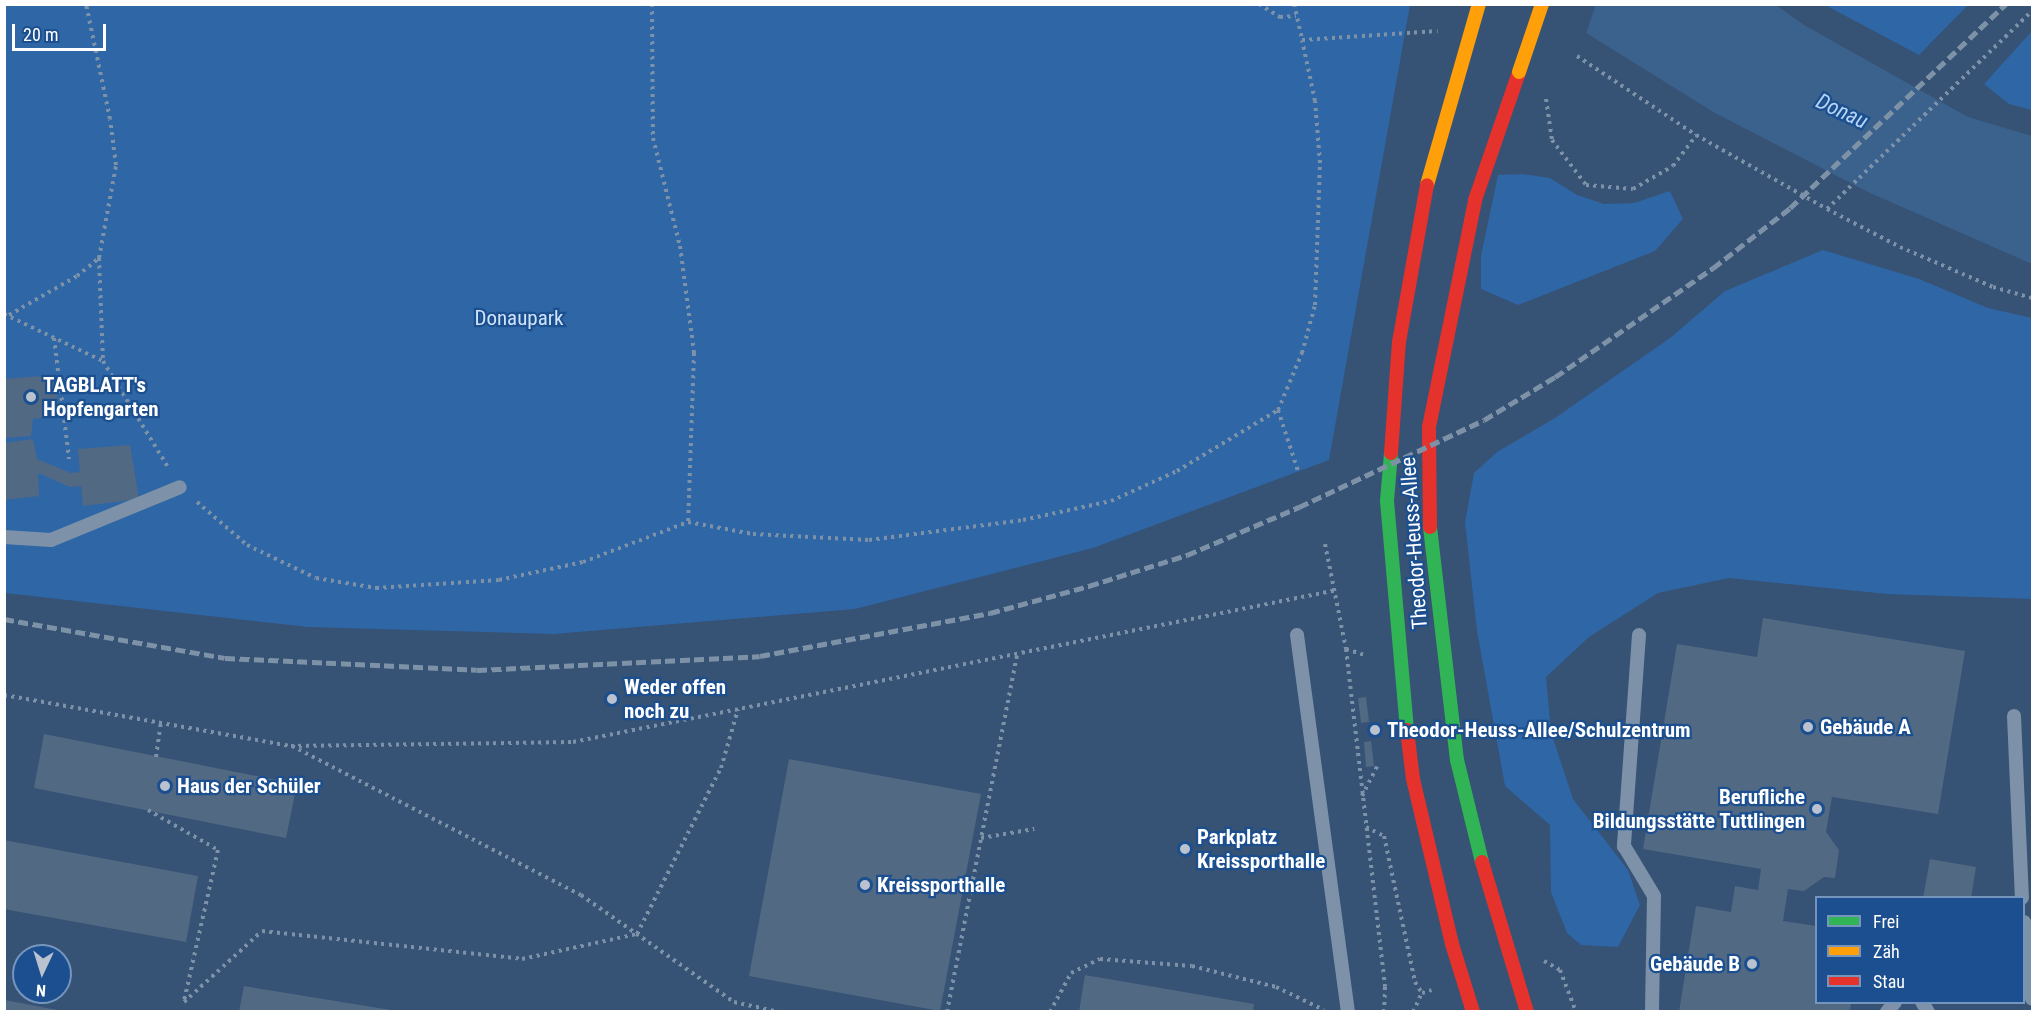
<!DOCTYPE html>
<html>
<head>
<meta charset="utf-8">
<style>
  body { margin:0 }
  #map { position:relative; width:2037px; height:1016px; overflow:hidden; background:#365274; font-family:"Roboto Condensed",sans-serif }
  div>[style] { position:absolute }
  .green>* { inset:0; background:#2f66a5 }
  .water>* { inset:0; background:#3b618d }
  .pier>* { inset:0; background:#365274 }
  .building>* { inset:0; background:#526984 }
  .path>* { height:4px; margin-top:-2px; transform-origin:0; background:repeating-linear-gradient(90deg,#7d92a8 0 3px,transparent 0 7.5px) }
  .lane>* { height:14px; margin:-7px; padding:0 7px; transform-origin:7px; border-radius:7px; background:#7d92a8 }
  .fast>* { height:14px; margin:-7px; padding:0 7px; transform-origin:7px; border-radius:7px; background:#30b455 }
  .slow>* { height:14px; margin:-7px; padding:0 7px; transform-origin:7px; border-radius:7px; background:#ff9f0a }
  .jam>* { height:14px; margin:-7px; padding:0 7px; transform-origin:7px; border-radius:7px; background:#e5322d }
  .rail>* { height:4.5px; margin-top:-2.25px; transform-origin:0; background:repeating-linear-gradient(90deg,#7e92a7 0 10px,transparent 0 14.5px) }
  .slow-bridge>* { height:14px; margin:-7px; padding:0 7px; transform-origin:7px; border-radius:7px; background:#ff9f0a }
  .dots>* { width:16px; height:16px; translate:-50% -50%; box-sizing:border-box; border:3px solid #1b4f8f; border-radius:50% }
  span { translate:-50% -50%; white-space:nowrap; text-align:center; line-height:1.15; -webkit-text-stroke:4.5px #1b4f8f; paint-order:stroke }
  .park-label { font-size:21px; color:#cfe3fa }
  .poi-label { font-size:21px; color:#fff; font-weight:700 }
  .left { translate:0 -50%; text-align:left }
  .right { translate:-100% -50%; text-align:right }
  .street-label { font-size:21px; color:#fff }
  .water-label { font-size:22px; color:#b5d3f5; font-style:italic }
  .frame { position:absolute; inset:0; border:6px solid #fff; pointer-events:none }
  .legend { position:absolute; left:1815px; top:896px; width:210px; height:108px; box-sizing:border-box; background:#1b4f8f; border:2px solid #7695bc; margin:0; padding:8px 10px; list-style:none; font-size:18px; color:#fff }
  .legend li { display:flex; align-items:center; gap:12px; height:30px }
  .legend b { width:30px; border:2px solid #7695bc }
  .north { position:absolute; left:12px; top:944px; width:60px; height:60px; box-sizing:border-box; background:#1b4f8f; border:2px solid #7695bc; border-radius:50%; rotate:184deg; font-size:16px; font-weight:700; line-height:24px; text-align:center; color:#fff }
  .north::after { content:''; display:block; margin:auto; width:21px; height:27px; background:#b9c2ce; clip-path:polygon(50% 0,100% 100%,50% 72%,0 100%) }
  .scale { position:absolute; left:12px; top:24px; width:94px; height:27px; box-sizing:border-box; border:3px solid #fff; border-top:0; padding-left:8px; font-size:18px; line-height:21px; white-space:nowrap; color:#fff; -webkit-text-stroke:4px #1b4f8f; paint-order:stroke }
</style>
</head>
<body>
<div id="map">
  <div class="green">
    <i style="clip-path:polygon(5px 5px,1410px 5px,1329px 460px,1093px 548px,855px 609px,554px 634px,308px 627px,5px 593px)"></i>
    <i style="clip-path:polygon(1825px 5px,1968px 5px,1919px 55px)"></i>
    <i style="clip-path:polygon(2032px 31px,2032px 110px,2009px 104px,1984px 84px)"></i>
    <i style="clip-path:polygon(1523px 174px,1550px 178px,1577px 195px,1604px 204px,1634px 203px,1670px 191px,1683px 219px,1655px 251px,1518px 305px,1481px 289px,1481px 256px,1498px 175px)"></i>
    <i style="clip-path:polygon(1823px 250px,1919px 279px,1988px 308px,2032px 318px,2032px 599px,1887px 594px,1729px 578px,1658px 593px,1589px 637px,1546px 677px,1551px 732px,1573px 799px,1628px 870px,1640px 905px,1618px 947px,1581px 945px,1567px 933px,1551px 892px,1550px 825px,1505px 786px,1477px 631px,1465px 522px,1474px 473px,1497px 452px,1555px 418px,1670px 338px,1725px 291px)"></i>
  </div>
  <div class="water">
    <i style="clip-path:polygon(1541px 5px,1776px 5px,1804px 25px,1968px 117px,2032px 136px,2032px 264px,1870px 193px,1715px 113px)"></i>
  </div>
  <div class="pier">
    <i style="clip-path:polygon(1538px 4px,1596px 4px,1585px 36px)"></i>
  </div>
  <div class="building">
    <i style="clip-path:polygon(55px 375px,59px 416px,33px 419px,31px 436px,4px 438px,4px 379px)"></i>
    <i style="clip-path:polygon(33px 439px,37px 459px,71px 473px,80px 472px,78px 449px,130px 445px,139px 499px,83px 506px,81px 486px,70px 487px,38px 473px,39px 496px,4px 500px,4px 443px)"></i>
    <i style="clip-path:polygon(1763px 618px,1965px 651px,1938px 814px,1832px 797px,1826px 832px,1839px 850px,1835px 878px,1824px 877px,1804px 891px,1788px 889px,1783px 921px,1816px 926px,1816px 1002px,1851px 1002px,1850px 1012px,1679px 1012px,1696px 906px,1731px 912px,1735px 886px,1758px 890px,1761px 869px,1643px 849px,1677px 644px,1757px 657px)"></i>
    <i style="clip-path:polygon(1366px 697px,1369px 722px,1361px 723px,1358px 698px)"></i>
    <i style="clip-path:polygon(44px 734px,297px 784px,286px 838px,34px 788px)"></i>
    <i style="clip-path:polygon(1371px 741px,1374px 766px,1366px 767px,1364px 742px)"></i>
    <i style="clip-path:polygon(789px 759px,981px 794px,940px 1011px,749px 976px)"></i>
    <i style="clip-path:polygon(4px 840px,198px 876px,186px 942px,4px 909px)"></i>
    <i style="clip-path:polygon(1930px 859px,1976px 867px,1971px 898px,1923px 898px)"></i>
    <i style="clip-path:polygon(1085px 975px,1254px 1004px,1253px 1012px,1079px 1012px)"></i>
    <i style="clip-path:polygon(244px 986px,391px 1010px,391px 1012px,239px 1012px)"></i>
    <i style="clip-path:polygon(5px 1000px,57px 1010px,57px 1012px,5px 1012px)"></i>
  </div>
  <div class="path">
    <i style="left:652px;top:4px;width:134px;rotate:89.6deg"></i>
    <i style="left:653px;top:138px;width:111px;rotate:76deg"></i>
    <i style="left:680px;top:246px;width:108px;rotate:82.5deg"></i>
    <i style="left:694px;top:353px;width:169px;rotate:92deg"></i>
    <i style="left:1259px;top:4px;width:25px;rotate:32deg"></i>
    <i style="left:1280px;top:17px;width:16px;rotate:-4deg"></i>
    <i style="left:1294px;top:4px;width:37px;rotate:77deg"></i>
    <i style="left:1302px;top:40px;width:136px;rotate:-3.8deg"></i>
    <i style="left:1577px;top:56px;width:143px;rotate:33.6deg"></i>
    <i style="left:1696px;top:135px;width:150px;rotate:29.5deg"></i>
    <i style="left:1827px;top:209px;width:82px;rotate:27.5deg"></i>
    <i style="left:1900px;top:247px;width:101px;rotate:23.3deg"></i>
    <i style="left:1993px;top:287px;width:41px;rotate:15.8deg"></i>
    <i style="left:1546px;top:99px;width:41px;rotate:81.7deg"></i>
    <i style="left:1552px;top:140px;width:56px;rotate:52.9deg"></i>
    <i style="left:1586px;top:185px;width:47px;rotate:4.9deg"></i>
    <i style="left:1633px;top:189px;width:46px;rotate:-29.9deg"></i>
    <i style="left:1673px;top:166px;width:39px;rotate:-53deg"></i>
    <i style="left:1827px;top:209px;width:285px;rotate:-44deg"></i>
    <i style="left:99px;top:258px;width:103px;rotate:87.8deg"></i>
    <i style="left:4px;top:314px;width:110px;rotate:25.4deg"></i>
    <i style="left:103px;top:361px;width:124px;rotate:58.5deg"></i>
    <i style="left:9px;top:315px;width:78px;rotate:-29.8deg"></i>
    <i style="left:77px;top:276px;width:28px;rotate:-39deg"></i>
    <i style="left:99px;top:258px;width:95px;rotate:-79.6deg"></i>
    <i style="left:116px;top:165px;width:46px;rotate:-97.4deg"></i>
    <i style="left:110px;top:119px;width:117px;rotate:-101.8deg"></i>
    <i style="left:54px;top:338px;width:122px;rotate:82.9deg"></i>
    <i style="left:1278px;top:410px;width:64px;rotate:71.8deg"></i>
    <i style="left:197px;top:502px;width:66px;rotate:40.7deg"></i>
    <i style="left:247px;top:545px;width:76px;rotate:25.6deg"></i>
    <i style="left:316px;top:578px;width:61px;rotate:9.5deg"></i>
    <i style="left:376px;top:588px;width:123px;rotate:-3.7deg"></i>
    <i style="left:499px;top:580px;width:86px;rotate:-12.1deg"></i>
    <i style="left:583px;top:562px;width:112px;rotate:-20.9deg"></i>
    <i style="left:688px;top:522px;width:66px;rotate:10.5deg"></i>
    <i style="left:753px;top:534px;width:116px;rotate:3deg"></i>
    <i style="left:869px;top:540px;width:155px;rotate:-7.4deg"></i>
    <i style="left:1023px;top:520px;width:90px;rotate:-12.2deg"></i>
    <i style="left:1111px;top:501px;width:72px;rotate:-24.4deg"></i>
    <i style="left:1177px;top:471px;width:118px;rotate:-31.1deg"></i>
    <i style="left:1278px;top:410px;width:62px;rotate:-67.2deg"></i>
    <i style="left:1302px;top:353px;width:50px;rotate:-74.8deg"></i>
    <i style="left:1315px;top:305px;width:142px;rotate:-88deg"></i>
    <i style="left:1320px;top:163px;width:62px;rotate:-94.6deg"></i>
    <i style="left:1315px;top:101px;width:62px;rotate:-102deg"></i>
    <i style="left:1325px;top:544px;width:107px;rotate:78.7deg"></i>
    <i style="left:1346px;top:649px;width:340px;rotate:83.4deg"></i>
    <i style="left:1385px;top:987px;width:25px;rotate:92deg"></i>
    <i style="left:1346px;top:649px;width:20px;rotate:18deg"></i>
    <i style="left:4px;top:695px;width:291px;rotate:10.1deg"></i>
    <i style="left:291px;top:746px;width:282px;rotate:-0.8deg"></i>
    <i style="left:573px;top:742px;width:779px;rotate:-11.25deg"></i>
    <i style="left:292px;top:746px;width:325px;rotate:27.3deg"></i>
    <i style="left:581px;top:895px;width:187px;rotate:35deg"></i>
    <i style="left:734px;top:1002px;width:46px;rotate:12.5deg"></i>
    <i style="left:156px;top:757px;width:34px;rotate:-82deg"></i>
    <i style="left:1362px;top:796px;width:35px;rotate:-63deg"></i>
    <i style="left:148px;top:810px;width:81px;rotate:29.7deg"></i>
    <i style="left:218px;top:850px;width:155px;rotate:102.7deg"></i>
    <i style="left:1366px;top:827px;width:20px;rotate:27deg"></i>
    <i style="left:1384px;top:836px;width:149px;rotate:78deg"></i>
    <i style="left:1415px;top:982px;width:13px;rotate:58deg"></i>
    <i style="left:1422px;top:993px;width:10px;rotate:-17deg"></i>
    <i style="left:981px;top:838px;width:54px;rotate:-9.6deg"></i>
    <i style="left:1544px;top:961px;width:18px;rotate:29deg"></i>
    <i style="left:1560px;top:970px;width:45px;rotate:69.1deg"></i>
    <i style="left:184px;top:1002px;width:105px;rotate:-42.3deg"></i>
    <i style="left:262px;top:931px;width:262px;rotate:6.1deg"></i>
    <i style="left:522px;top:959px;width:118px;rotate:-12.3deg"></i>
    <i style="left:637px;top:934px;width:186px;rotate:-63.2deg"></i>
    <i style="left:721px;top:768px;width:61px;rotate:-73.9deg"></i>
    <i style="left:947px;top:1012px;width:365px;rotate:-78.9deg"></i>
    <i style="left:1050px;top:1012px;width:44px;rotate:-61.7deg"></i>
    <i style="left:1071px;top:973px;width:32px;rotate:-26deg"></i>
    <i style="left:1100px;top:959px;width:92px;rotate:4.4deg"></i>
    <i style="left:1192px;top:966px;width:87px;rotate:14deg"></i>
    <i style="left:1276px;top:987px;width:53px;rotate:25.6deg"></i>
    <i style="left:1413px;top:1012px;width:21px;rotate:-65deg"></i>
  </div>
  <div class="lane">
    <i style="left:4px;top:537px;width:47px;rotate:3.7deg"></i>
    <i style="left:51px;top:540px;width:139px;rotate:-22.3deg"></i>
    <i style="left:1297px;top:635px;width:380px;rotate:82.3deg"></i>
    <i style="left:1639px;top:635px;width:212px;rotate:94.1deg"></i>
    <i style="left:1624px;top:846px;width:58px;rotate:59deg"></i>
    <i style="left:1654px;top:896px;width:116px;rotate:91deg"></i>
    <i style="left:2014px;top:716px;width:182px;rotate:87.5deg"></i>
    <i style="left:2024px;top:922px;width:77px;rotate:84.1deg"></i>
    <i style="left:1922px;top:1002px;width:12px;rotate:59deg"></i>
    <i style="left:1887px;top:1012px;width:13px;rotate:-51deg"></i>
  </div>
  <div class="fast">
    <i style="left:1391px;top:453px;width:48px;rotate:94.8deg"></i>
    <i style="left:1387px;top:501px;width:230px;rotate:85deg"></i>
    <i style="left:1430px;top:527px;width:235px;rotate:83.4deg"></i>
    <i style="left:1457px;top:760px;width:105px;rotate:76.2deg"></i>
  </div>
  <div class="slow">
    <i style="left:1427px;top:185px;width:188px;rotate:-74deg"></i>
  </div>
  <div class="jam">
    <i style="left:1391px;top:453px;width:111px;rotate:-85.9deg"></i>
    <i style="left:1399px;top:342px;width:159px;rotate:-79.9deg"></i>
    <i style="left:1430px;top:527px;width:100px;rotate:-90.6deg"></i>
    <i style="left:1429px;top:427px;width:232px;rotate:-78.5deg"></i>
    <i style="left:1475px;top:200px;width:135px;rotate:-71deg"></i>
    <i style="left:1407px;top:730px;width:49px;rotate:83deg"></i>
    <i style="left:1413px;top:779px;width:170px;rotate:76.7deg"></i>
    <i style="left:1452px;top:944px;width:71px;rotate:72.8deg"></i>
    <i style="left:1482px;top:862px;width:157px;rotate:73.3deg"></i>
  </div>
  <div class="rail">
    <i style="left:4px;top:619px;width:224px;rotate:10deg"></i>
    <i style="left:225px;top:658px;width:252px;rotate:2.7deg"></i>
    <i style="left:477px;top:670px;width:283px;rotate:-2.8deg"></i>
    <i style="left:760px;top:656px;width:234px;rotate:-10.6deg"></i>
    <i style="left:990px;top:613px;width:103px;rotate:-15.3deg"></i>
    <i style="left:1089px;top:586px;width:103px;rotate:-17.6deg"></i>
    <i style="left:1187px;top:555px;width:122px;rotate:-23.2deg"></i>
    <i style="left:1299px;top:507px;width:204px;rotate:-25.2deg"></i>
    <i style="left:1484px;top:420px;width:83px;rotate:-31.2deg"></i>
    <i style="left:1555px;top:377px;width:192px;rotate:-34.6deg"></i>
    <i style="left:1713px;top:268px;width:98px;rotate:-37.9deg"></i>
    <i style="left:1790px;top:208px;width:297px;rotate:-43.4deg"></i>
  </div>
  <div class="slow-bridge">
    <i style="left:1519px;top:72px;width:72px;rotate:-71.3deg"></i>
  </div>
  <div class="dots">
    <i style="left:31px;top:397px;background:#b9c2ce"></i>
    <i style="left:612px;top:699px;background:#b9c2ce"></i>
    <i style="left:1808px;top:727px;background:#b9c2ce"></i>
    <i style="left:1375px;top:730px;background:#b9c2ce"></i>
    <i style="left:165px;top:786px;background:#b9c2ce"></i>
    <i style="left:1817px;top:809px;background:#b9c2ce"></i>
    <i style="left:1185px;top:849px;background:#b9c2ce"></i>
    <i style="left:865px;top:885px;background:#b9c2ce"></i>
    <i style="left:1752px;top:964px;background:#b9c2ce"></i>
  </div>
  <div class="park-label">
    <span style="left:519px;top:318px">Donaupark</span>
  </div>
  <div class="poi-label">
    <span class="left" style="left:43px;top:397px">TAGBLATT's<br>Hopfengarten</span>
    <span class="left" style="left:624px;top:699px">Weder offen<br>noch zu</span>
    <span class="left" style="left:1820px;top:727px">Gebäude A</span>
    <span class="left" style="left:1387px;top:730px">Theodor-Heuss-Allee/Schulzentrum</span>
    <span class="left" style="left:177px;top:786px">Haus der Schüler</span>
    <span class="right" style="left:1805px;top:809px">Berufliche<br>Bildungsstätte Tuttlingen</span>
    <span class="left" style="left:1197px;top:849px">Parkplatz<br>Kreissporthalle</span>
    <span class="left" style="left:877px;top:885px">Kreissporthalle</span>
    <span class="right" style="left:1740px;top:964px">Gebäude B</span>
  </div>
  <div class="street-label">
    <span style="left:1414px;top:543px;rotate:-94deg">Theodor-Heuss-Allee</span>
  </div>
  <div class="water-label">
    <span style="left:1842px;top:111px;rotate:25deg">Donau</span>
  </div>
  <div class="frame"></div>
  <ul class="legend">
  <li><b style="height:8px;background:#30b455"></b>Frei</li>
  <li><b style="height:8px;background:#ff9f0a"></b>Zäh</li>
  <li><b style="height:8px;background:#e5322d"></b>Stau</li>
  </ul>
  <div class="north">N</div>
  <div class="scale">20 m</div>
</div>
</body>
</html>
